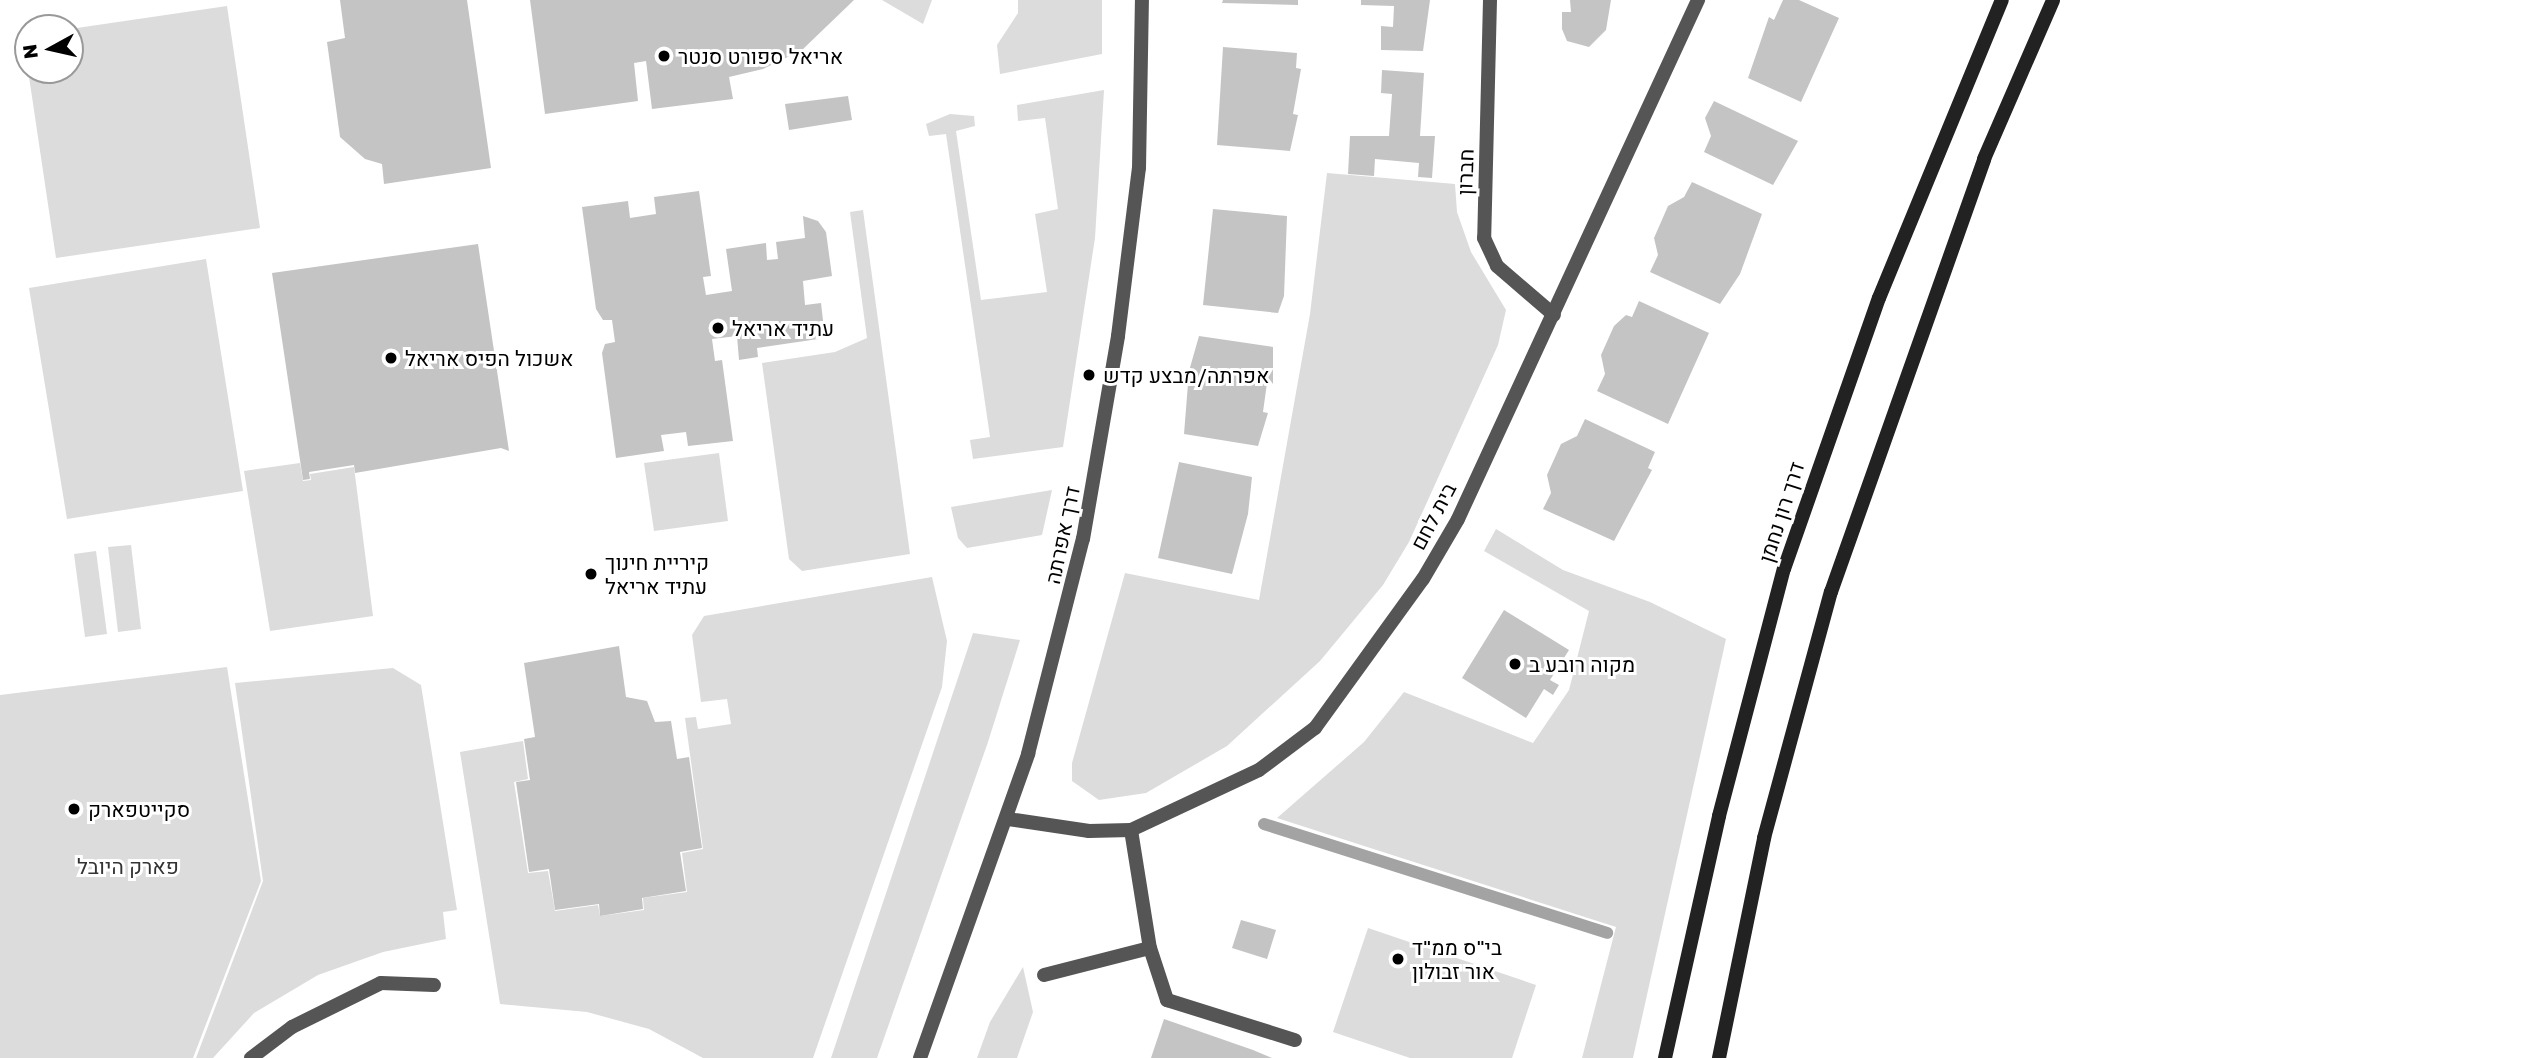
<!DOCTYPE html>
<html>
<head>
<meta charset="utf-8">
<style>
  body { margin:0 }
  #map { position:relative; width:2532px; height:1058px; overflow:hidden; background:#fff; font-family:"Golos Text",Heebo,sans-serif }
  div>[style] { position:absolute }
  .green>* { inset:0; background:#dcdcdc }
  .stream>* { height:12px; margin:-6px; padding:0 6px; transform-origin:6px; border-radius:6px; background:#a3a3a3 }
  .building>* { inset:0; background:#c4c4c4 }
  .lane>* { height:14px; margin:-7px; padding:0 7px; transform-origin:7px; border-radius:7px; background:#555 }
  .street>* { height:14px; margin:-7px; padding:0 7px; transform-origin:7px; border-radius:7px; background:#555 }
  .secondary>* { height:14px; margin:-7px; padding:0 7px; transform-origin:7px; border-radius:7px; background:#222 }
  .dots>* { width:19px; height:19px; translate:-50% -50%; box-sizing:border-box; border:4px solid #fff; border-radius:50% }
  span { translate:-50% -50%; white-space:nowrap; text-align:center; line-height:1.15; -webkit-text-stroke:6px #fff; paint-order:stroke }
  .poi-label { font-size:21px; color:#000 }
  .left { translate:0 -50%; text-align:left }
  .street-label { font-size:21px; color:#000 }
  .park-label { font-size:21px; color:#333 }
  .north { position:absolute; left:14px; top:14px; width:70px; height:70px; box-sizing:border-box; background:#fff; border:2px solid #999; border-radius:50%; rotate:262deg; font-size:19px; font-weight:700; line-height:28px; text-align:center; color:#000 }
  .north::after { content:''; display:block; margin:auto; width:24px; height:32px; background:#000; clip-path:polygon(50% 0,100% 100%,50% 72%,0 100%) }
</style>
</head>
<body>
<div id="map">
  <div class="green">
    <i style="clip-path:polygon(882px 0,932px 0,923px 24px)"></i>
    <i style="clip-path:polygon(1018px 0,1102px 0,1102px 54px,1000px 74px,997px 45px,1018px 13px)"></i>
    <i style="clip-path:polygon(227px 6px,260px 228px,56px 258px,28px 70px,70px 70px,70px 29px)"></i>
    <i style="clip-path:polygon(1104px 90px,1095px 238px,1063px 447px,973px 459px,970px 440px,990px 437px,946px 134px,929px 136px,926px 124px,950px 114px,974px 116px,975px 126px,956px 131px,981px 300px,1047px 292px,1035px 214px,1058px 209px,1045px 118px,1018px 121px,1017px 105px)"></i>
    <i style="clip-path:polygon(1327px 173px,1455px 184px,1457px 212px,1471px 252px,1506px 310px,1498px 345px,1409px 542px,1383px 585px,1320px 661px,1227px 746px,1146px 793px,1099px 800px,1072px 781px,1072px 763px,1125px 573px,1259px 600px,1310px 314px)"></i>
    <i style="clip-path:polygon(863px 210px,910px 554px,802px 571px,789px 559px,762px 363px,835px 352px,867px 338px,850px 212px)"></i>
    <i style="clip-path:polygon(206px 259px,243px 491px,67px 519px,29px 288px)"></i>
    <i style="clip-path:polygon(719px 453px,728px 521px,654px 531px,644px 463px)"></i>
    <i style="clip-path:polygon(300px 463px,303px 481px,311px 480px,310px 474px,354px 467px,373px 616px,270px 631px,244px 471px)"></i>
    <i style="clip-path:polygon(1052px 490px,1042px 535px,967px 548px,958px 538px,951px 507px)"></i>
    <i style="clip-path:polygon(1496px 529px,1563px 570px,1650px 602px,1726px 639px,1633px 1058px,1582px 1058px,1616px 927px,1277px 818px,1364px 742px,1404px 692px,1533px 743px,1569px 690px,1589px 611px,1484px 551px)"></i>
    <i style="clip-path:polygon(131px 545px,141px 629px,118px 632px,108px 547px)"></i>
    <i style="clip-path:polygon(96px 551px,107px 634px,85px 637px,74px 554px)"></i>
    <i style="clip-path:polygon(932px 577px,947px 641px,942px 687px,813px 1058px,703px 1058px,649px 1029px,587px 1012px,500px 1004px,460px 752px,523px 741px,528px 779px,514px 782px,528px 873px,548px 871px,555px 911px,598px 905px,600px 916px,644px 910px,643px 898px,687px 892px,682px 853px,703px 849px,685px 718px,696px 717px,698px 729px,731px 724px,727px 699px,701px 702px,692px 635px,704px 616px)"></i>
    <i style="clip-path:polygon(973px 633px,1020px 640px,988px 742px,877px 1058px,831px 1058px)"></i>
    <i style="clip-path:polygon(227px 667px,261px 881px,193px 1058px,0 1058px,0 695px)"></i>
    <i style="clip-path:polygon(393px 668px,421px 685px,457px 910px,443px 912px,446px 939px,383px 952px,318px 975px,254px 1013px,213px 1058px,196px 1058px,263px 881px,235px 683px)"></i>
    <i style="clip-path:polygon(1368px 928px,1536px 985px,1512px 1058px,1410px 1058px,1333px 1032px)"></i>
    <i style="clip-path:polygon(1023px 967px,1033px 1012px,1017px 1058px,977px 1058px,990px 1022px)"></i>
  </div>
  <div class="stream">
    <i style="left:1264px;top:824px;width:360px;rotate:17.6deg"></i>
  </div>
  <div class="building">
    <i style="clip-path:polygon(340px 0,467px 0,491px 168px,384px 184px,382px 164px,365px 159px,340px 137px,327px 42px,345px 38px)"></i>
    <i style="clip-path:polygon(530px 0,854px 0,802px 50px,763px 69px,729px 77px,733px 99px,652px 109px,646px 61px,634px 63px,638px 101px,545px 114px)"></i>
    <i style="clip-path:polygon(1223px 0,1298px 0,1298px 5px,1222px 3px)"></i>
    <i style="clip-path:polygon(1361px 0,1430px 0,1423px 51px,1381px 50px,1381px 26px,1393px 27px,1394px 6px,1361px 5px)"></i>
    <i style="clip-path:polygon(1570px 0,1611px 0,1606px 30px,1589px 47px,1567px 41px,1562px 29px,1562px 12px,1571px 12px)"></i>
    <i style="clip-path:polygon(1783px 0,1799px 0,1839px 18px,1801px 102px,1748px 78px,1769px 17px,1774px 20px)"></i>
    <i style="clip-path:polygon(1223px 47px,1297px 53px,1296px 68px,1301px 69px,1293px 114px,1298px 115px,1290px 151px,1217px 145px)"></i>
    <i style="clip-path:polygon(1382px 70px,1424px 73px,1420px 136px,1435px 136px,1432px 178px,1418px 177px,1419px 163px,1375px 159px,1374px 176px,1348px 174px,1350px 136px,1389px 136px,1392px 94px,1381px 93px)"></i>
    <i style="clip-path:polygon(848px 96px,852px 120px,789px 130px,785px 104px)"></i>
    <i style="clip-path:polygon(1714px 101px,1798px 141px,1773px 185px,1704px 152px,1711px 136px,1705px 118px)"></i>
    <i style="clip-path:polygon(1692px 182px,1762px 214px,1740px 274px,1720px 304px,1650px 272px,1658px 255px,1654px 238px,1668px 206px,1684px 197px)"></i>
    <i style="clip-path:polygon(699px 191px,711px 276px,703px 277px,706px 295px,732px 291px,726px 249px,766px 243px,767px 260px,778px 259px,776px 242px,805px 238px,803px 216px,818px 221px,826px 232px,832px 276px,803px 281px,805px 305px,821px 303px,825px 338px,757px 348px,758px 357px,739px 360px,737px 336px,712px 339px,715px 361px,722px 360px,733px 441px,688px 446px,686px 432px,661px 435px,664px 451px,616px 458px,602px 353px,605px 344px,615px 342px,612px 320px,603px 320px,596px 309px,582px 207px,628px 201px,630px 218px,656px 214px,654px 197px)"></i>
    <i style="clip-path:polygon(1213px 209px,1287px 216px,1284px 296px,1278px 313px,1203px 305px)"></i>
    <i style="clip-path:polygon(478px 244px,509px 451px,501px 448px,355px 473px,354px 465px,309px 472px,310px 479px,303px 480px,272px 273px)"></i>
    <i style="clip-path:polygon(1639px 301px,1709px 333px,1668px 424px,1597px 391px,1605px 374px,1601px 355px,1614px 326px,1626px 315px,1632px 317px)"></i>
    <i style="clip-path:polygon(1199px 336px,1273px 347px,1273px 384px,1267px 383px,1263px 412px,1268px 413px,1258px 446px,1184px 434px,1189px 371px)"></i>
    <i style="clip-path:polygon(1585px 419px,1655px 452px,1648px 468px,1652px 470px,1614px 541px,1543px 509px,1551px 493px,1547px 475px,1561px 444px,1577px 436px)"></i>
    <i style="clip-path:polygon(1179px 462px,1252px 477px,1248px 514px,1232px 574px,1158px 558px)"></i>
    <i style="clip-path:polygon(1504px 610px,1569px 650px,1550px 680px,1559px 685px,1553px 695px,1544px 689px,1526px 718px,1462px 678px)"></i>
    <i style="clip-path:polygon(619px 646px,626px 697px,647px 701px,655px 722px,671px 721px,677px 759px,689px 757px,702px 848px,680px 852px,686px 891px,642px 898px,643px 909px,600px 916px,599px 904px,555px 910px,549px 869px,529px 872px,516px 782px,530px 780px,524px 739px,535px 737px,524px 663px)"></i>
    <i style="clip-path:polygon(1241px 920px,1276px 930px,1267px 959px,1232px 948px)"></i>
    <i style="clip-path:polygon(1164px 1019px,1253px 1050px,1272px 1058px,1151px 1058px)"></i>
  </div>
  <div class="lane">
    <i style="left:1131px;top:830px;width:120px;rotate:80.9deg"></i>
    <i style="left:1150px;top:948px;width:55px;rotate:71.9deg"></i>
    <i style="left:1167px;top:1000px;width:134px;rotate:17.4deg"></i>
    <i style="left:1044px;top:975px;width:109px;rotate:-14.3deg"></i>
    <i style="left:251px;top:1058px;width:51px;rotate:-37.1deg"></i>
    <i style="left:292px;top:1027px;width:99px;rotate:-26.3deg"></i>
    <i style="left:381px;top:983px;width:53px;rotate:2.2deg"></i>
  </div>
  <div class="street">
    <i style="left:1490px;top:0;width:238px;rotate:91.4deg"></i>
    <i style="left:1484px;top:238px;width:31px;rotate:65deg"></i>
    <i style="left:1497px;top:266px;width:75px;rotate:40.7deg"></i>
    <i style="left:1008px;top:819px;width:82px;rotate:8.4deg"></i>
    <i style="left:1089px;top:831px;width:42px;rotate:-1.4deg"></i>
    <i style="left:1131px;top:830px;width:141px;rotate:-25.1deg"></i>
    <i style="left:1259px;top:770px;width:70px;rotate:-36.9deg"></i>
    <i style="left:1315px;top:728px;width:184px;rotate:-54.1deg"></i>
    <i style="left:1423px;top:579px;width:69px;rotate:-59.7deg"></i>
    <i style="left:1458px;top:519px;width:572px;rotate:-65.18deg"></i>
    <i style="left:920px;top:1058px;width:323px;rotate:-70.4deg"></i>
    <i style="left:1028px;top:754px;width:222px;rotate:-75.7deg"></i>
    <i style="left:1083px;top:539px;width:206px;rotate:-80.2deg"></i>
    <i style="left:1118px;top:336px;width:169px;rotate:-82.9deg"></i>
    <i style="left:1139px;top:168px;width:168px;rotate:-89deg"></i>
  </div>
  <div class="secondary">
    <i style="left:1665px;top:1058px;width:248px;rotate:-77.4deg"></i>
    <i style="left:1719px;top:816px;width:255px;rotate:-75.3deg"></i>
    <i style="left:1784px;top:569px;width:287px;rotate:-70.7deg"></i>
    <i style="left:1879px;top:298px;width:322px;rotate:-67.6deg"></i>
    <i style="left:1719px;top:1058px;width:225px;rotate:-78.4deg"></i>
    <i style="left:1764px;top:838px;width:255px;rotate:-74.8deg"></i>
    <i style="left:1831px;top:592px;width:459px;rotate:-70.5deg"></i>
    <i style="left:1984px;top:159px;width:173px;rotate:-66.5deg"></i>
  </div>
  <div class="dots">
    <i style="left:664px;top:56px;background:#000"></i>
    <i style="left:718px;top:328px;background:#000"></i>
    <i style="left:391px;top:358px;background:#000"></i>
    <i style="left:1089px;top:375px;background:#000"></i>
    <i style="left:591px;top:574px;background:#000"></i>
    <i style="left:1515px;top:664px;background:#000"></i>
    <i style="left:74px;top:809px;background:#000"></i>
    <i style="left:1398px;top:959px;background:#000"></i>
  </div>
  <div class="poi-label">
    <span class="left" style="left:678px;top:56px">אריאל ספורט סנטר</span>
    <span class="left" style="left:732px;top:328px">עתיד אריאל</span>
    <span class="left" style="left:405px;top:358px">אשכול הפיס אריאל</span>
    <span class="left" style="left:1103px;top:375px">אפרתה/מבצע קדש</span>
    <span class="left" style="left:605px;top:574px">קיריית חינוך<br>עתיד אריאל</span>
    <span class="left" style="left:1529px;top:664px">מקוה רובע ב</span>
    <span class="left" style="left:88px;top:809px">סקייטפארק</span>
    <span class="left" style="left:1412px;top:959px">בי"ס ממ"ד<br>אור זבולון</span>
  </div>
  <div class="street-label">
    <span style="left:1465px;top:172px;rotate:-88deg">חברון</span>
    <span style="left:1781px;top:512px;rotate:-72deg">דרך רון נחמן</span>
    <span style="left:1433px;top:516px;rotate:-62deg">בית לחם</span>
    <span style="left:1062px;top:535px;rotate:-78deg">דרך אפרתה</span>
  </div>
  <div class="park-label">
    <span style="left:128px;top:866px">פארק היובל</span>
  </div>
  <div class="north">N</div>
</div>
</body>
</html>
